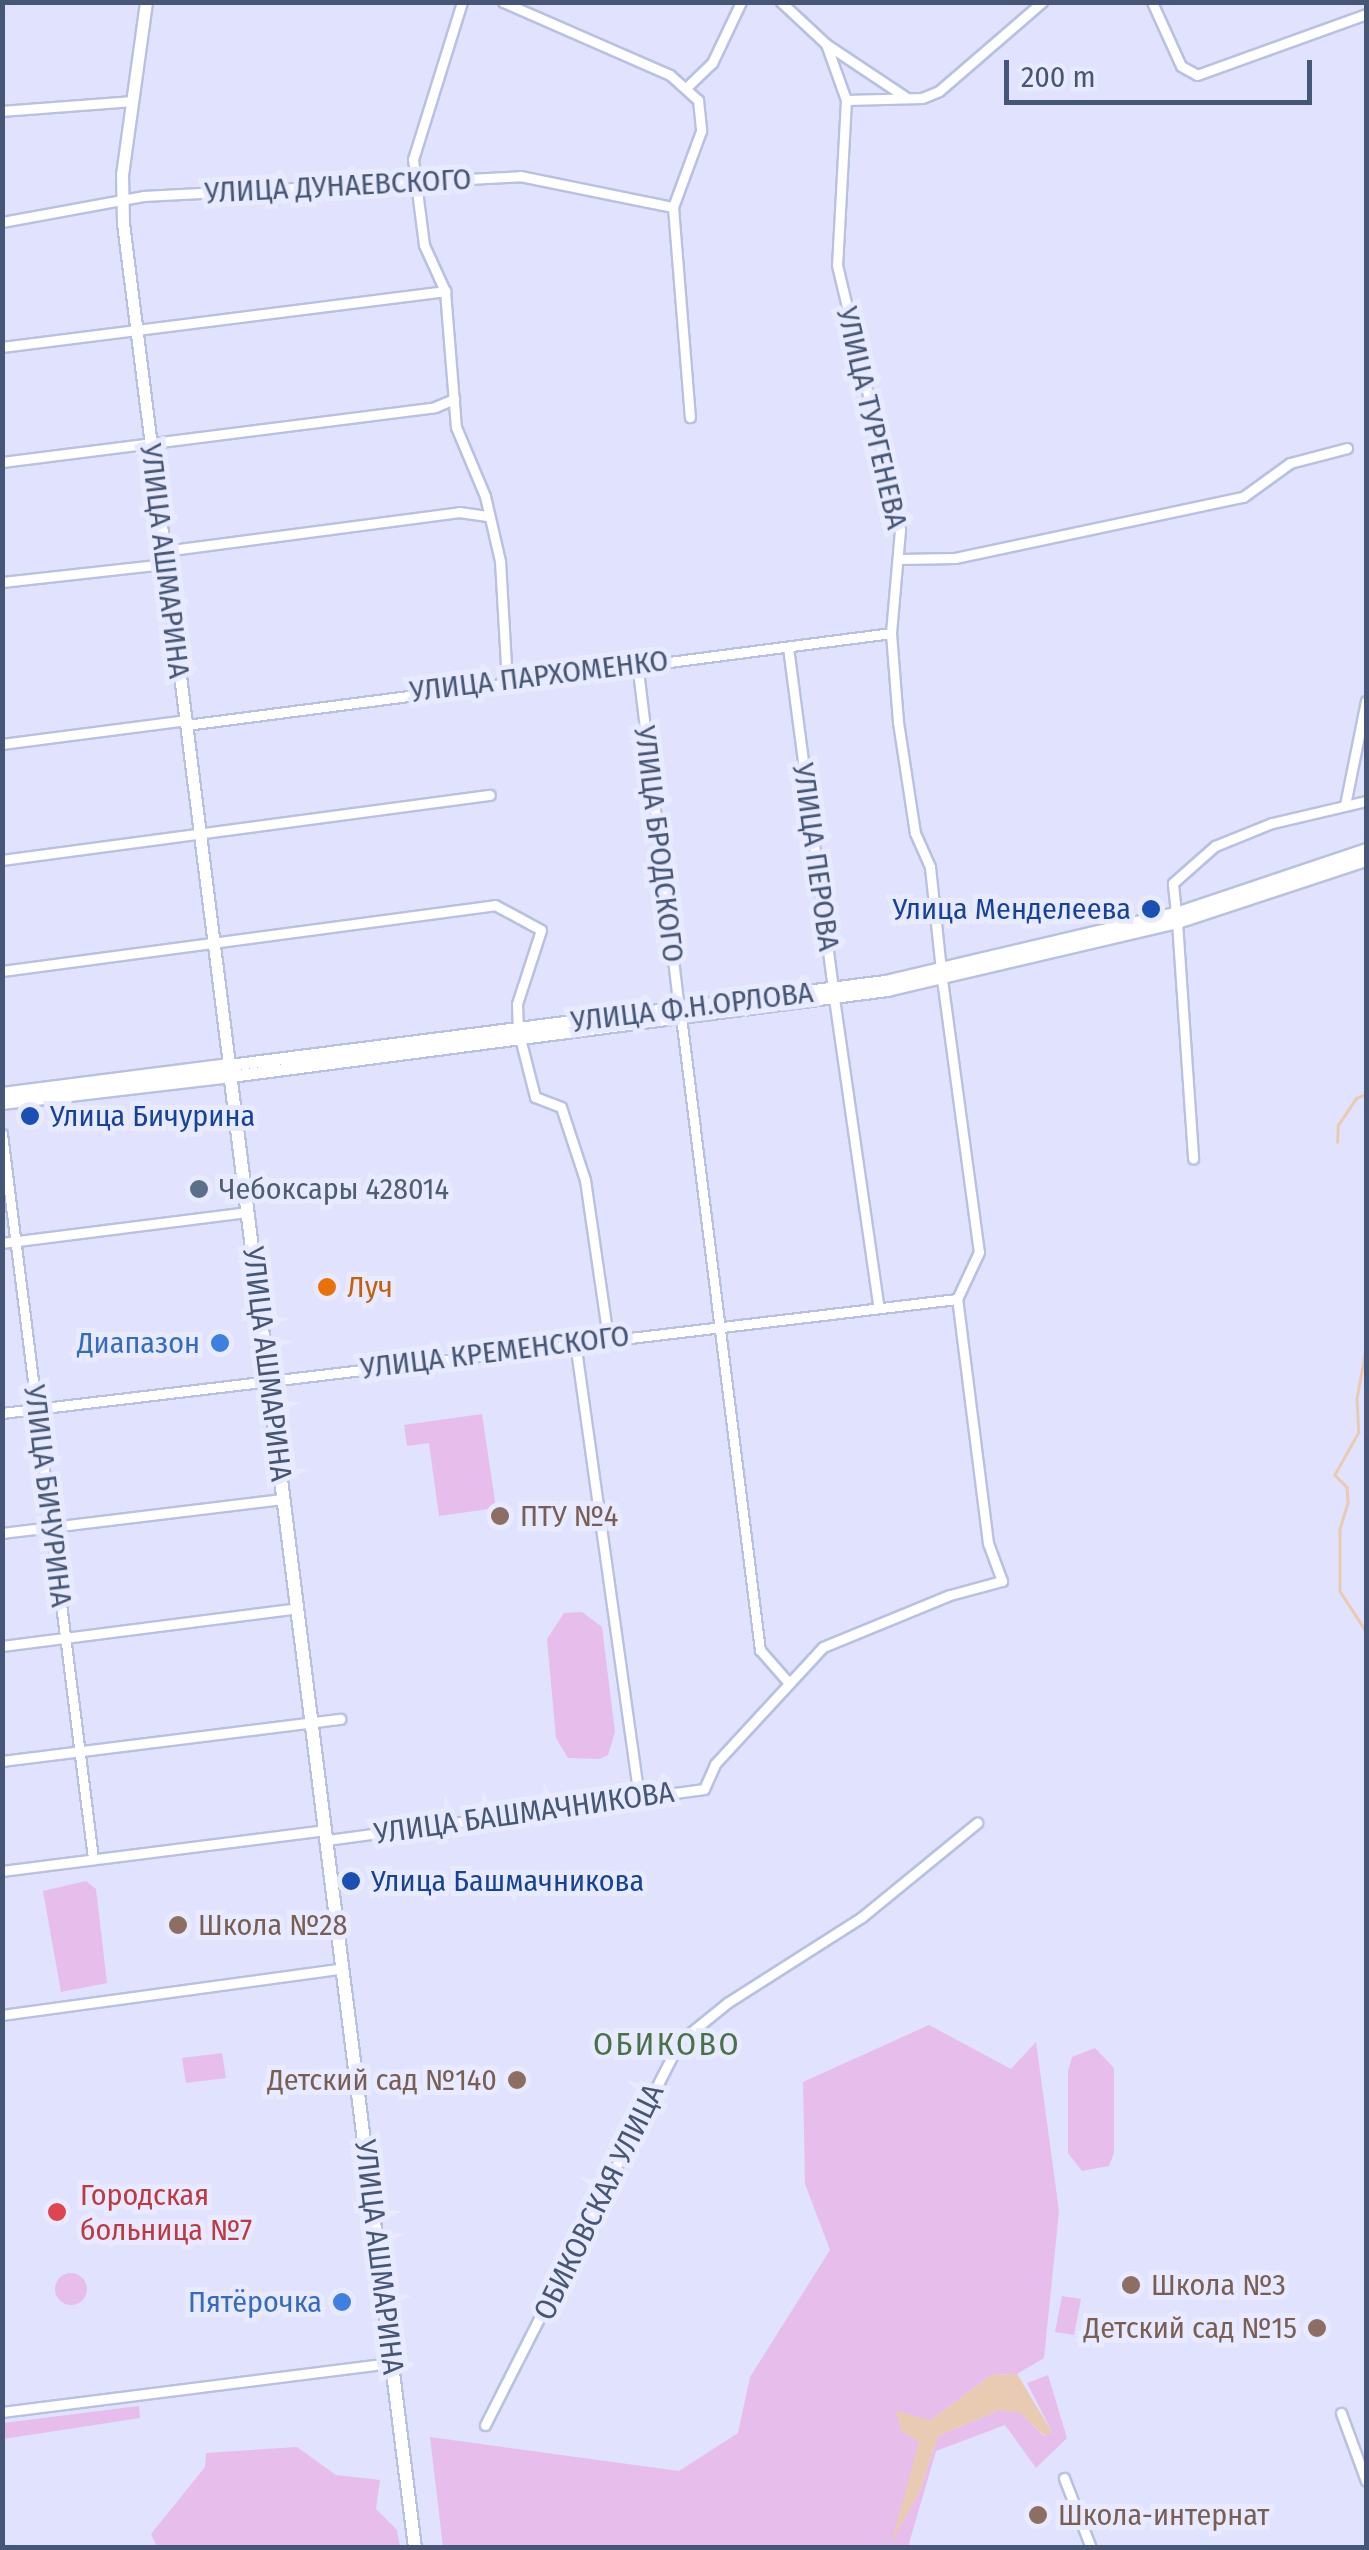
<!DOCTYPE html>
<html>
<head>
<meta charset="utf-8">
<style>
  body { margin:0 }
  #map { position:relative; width:1369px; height:2550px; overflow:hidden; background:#e0e2fe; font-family:"Fira Sans Condensed",sans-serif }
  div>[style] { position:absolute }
  .green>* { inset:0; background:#e7bdec }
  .round { border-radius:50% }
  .water>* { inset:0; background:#e9cbb3 }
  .stream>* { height:2.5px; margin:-1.25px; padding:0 1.25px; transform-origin:1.25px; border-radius:1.25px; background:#e9cbb3 }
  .roads { filter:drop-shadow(2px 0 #b8c1e0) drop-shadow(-2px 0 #b8c1e0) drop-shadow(0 2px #b8c1e0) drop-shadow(0 -2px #b8c1e0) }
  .minor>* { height:9px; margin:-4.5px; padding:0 4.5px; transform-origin:4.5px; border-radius:4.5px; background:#fff }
  .tertiary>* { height:11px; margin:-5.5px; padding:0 5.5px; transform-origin:5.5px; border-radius:5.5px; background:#fff }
  .secondary>* { height:12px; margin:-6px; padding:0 6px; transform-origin:6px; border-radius:6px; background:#fff }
  .dots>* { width:28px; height:28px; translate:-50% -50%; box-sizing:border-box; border:5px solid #e8eaff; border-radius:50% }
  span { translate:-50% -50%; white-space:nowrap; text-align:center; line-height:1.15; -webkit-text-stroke:10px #e8eaff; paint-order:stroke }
  .street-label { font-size:30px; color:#455676 }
  .transit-label { font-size:30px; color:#164399 }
  .right { translate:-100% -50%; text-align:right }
  .left { translate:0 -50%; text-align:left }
  .service-label { font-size:30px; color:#4e5e75 }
  .food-label { font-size:30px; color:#c56008 }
  .shop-label { font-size:30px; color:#366cbe }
  .education-label { font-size:30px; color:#785e54 }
  .health-label { font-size:30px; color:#be3a42 }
  .neighbourhood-label { font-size:32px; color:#4a7248; letter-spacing:2.5px }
  .frame { position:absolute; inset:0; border:5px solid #455676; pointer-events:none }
  .scale { position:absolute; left:1004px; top:60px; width:308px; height:45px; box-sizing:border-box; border:5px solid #455676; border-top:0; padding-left:12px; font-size:30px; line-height:35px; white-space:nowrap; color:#455676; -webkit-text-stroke:8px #e8eaff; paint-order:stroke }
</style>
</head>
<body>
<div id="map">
  <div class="green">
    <i style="clip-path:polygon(482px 1414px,496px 1508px,439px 1516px,429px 1443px,407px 1446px,404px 1425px)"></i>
    <i style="clip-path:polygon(582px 1612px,602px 1627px,615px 1732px,608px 1755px,599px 1759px,568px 1758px,556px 1738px,547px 1639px,564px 1613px)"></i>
    <i style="clip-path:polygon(86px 1881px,96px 1889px,107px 1983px,61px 1992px,43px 1891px)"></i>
    <i style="clip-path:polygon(929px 2025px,1011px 2069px,1036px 2042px,1059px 2211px,1044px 2358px,1017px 2374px,991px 2375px,931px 2420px,893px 2538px,920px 2491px,938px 2436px,999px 2410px,1019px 2411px,1044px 2436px,1052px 2432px,1027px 2383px,1048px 2375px,1067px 2438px,1036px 2468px,1005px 2425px,936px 2451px,908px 2547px,443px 2547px,430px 2437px,679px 2471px,738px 2433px,750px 2377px,830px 2250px,805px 2184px,803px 2082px)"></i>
    <i style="clip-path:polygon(1095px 2048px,1114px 2068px,1114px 2153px,1109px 2166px,1082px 2171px,1068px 2153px,1068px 2071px,1072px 2057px)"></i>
    <i style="clip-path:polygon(222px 2053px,226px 2078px,186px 2083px,182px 2058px)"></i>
    <i class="round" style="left:55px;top:2273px;width:32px;height:32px"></i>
    <i style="clip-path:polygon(1062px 2296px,1081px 2299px,1074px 2335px,1055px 2332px)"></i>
    <i style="clip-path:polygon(139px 2406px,140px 2418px,3px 2439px,3px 2423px)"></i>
    <i style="clip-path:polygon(297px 2447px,336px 2475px,380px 2480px,376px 2509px,397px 2530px,400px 2547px,157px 2547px,151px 2534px,205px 2467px,206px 2453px)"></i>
  </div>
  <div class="water">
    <i style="clip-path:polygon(1017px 2374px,1052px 2432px,1045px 2436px,1019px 2412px,999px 2410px,938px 2436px,920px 2491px,891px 2543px,919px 2442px,901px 2430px,896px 2411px,931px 2420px,991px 2375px)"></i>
  </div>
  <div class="stream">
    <i style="left:1337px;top:1142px;width:17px;rotate:-87deg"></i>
    <i style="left:1338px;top:1125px;width:32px;rotate:-56deg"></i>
    <i style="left:1356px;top:1098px;width:11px;rotate:-22deg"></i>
    <i style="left:1366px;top:1349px;width:51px;rotate:100.2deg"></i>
    <i style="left:1357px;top:1399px;width:33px;rotate:87deg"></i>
    <i style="left:1359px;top:1432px;width:49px;rotate:119.2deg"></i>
    <i style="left:1335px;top:1475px;width:17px;rotate:45deg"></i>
    <i style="left:1347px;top:1487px;width:16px;rotate:86deg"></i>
    <i style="left:1348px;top:1503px;width:28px;rotate:107deg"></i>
    <i style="left:1340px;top:1530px;width:61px;rotate:90deg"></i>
    <i style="left:1340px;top:1591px;width:48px;rotate:57deg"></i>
  </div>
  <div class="roads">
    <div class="minor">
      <i style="left:462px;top:2px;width:164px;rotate:107.3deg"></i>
      <i style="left:413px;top:159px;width:87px;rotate:82.7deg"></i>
      <i style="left:424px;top:245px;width:51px;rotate:65.5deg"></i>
      <i style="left:445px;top:291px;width:136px;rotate:85.4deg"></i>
      <i style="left:456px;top:427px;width:75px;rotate:67.2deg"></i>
      <i style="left:485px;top:496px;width:67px;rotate:77deg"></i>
      <i style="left:500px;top:561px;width:121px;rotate:86.7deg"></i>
      <i style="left:503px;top:2px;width:182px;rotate:23.6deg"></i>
      <i style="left:670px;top:75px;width:38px;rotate:42deg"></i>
      <i style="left:698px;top:100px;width:31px;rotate:84deg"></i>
      <i style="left:701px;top:131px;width:81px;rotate:110.2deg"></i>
      <i style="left:673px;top:207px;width:211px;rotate:85.4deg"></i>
      <i style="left:781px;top:2px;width:62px;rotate:43deg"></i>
      <i style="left:826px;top:44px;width:97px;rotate:33.7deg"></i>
      <i style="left:1152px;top:2px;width:70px;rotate:65.6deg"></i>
      <i style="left:1181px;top:66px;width:18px;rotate:29deg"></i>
      <i style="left:1197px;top:75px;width:180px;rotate:-19.8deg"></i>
      <i style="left:826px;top:44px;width:59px;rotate:70.3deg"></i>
      <i style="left:846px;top:100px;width:165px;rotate:93.1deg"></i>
      <i style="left:837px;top:265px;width:272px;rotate:76.6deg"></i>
      <i style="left:900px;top:530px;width:103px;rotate:95deg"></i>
      <i style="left:891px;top:633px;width:89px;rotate:85.5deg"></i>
      <i style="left:898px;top:722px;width:112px;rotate:81.3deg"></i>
      <i style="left:915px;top:833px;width:37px;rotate:66deg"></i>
      <i style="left:930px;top:867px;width:104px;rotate:83.9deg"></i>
      <i style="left:689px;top:85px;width:32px;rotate:-44deg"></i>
      <i style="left:712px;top:63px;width:68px;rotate:-64.6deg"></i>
      <i style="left:846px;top:100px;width:76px;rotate:-1.5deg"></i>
      <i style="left:922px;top:98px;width:18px;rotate:-22deg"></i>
      <i style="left:939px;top:91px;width:136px;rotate:-40.8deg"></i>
      <i style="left:2px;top:111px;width:130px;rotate:-4.4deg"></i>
      <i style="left:2px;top:222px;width:143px;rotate:-10.4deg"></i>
      <i style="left:143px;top:196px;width:378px;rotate:-3deg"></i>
      <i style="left:520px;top:176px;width:156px;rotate:11.5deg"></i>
      <i style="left:2px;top:347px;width:447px;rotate:-7.2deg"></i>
      <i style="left:2px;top:462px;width:436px;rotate:-7.2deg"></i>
      <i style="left:435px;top:407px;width:21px;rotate:-23deg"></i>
      <i style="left:164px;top:551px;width:298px;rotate:-7.5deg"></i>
      <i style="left:459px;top:512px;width:30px;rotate:8deg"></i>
      <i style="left:900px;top:559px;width:55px;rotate:-1deg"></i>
      <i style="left:955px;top:558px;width:294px;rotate:-12deg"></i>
      <i style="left:1243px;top:497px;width:58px;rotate:-35.9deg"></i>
      <i style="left:1290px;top:463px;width:59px;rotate:-14.7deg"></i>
      <i style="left:2px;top:582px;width:165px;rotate:-6.3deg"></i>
      <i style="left:788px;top:647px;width:346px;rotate:82.5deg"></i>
      <i style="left:637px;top:662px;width:349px;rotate:83.1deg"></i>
      <i style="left:186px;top:725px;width:711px;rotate:-7.43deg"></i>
      <i style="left:2px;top:744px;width:186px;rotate:-7.4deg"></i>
      <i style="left:1345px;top:805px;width:106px;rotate:-78.6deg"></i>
      <i style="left:2px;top:860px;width:492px;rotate:-7.6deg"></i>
      <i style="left:1176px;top:913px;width:30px;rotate:-96deg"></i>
      <i style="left:1173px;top:883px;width:56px;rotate:-41.4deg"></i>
      <i style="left:1215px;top:846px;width:61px;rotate:-22deg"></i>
      <i style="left:1272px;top:823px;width:97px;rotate:-13.2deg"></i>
      <i style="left:1177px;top:922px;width:237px;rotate:86.1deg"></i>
      <i style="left:2px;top:971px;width:497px;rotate:-7.6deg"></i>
      <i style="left:495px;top:905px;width:52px;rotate:28.5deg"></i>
      <i style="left:541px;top:930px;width:78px;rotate:108deg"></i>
      <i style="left:517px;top:1004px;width:24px;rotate:88deg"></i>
      <i style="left:942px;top:979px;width:275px;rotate:82.3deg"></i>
      <i style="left:979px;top:1252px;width:52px;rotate:115.1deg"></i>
      <i style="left:834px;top:998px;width:310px;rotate:81.8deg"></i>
      <i style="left:681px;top:1017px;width:638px;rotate:82.89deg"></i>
      <i style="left:760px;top:1650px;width:44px;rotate:48.7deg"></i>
      <i style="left:520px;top:1038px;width:61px;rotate:75.7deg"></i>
      <i style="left:535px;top:1097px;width:28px;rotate:21deg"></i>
      <i style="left:561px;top:1107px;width:77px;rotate:71.8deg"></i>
      <i style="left:585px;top:1180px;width:160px;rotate:81.7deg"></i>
      <i style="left:2px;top:1134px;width:730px;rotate:82.84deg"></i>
      <i style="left:2px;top:1243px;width:248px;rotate:-7.2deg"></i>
      <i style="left:575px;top:1342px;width:460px;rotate:82deg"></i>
      <i style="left:2px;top:1413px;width:962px;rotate:-6.81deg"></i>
      <i style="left:2px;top:1533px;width:284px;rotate:-6.9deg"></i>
      <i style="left:2px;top:1646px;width:297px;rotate:-7.3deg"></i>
      <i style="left:2px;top:1761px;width:341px;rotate:-7.1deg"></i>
      <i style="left:327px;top:1840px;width:380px;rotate:-7.7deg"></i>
      <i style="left:704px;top:1789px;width:27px;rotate:-66deg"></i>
      <i style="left:715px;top:1764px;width:159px;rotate:-47.3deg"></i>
      <i style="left:823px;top:1647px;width:137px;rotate:-22.3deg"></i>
      <i style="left:950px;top:1595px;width:54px;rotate:-15.1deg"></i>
      <i style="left:1002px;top:1581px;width:40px;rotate:-110.2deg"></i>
      <i style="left:988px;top:1543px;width:246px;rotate:-97.2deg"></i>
      <i style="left:2px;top:1871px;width:326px;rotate:-7.2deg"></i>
      <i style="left:2px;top:2015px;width:344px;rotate:-7.8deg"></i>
      <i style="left:2px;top:2412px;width:393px;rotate:-7.2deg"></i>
      <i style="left:1341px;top:2413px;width:72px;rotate:69.8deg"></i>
      <i style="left:485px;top:2425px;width:429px;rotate:-63.1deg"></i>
      <i style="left:679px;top:2042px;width:62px;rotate:-39.1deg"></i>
      <i style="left:727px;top:2003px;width:160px;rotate:-32.5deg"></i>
      <i style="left:862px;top:1917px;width:149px;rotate:-39.3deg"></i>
      <i style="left:1064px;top:2478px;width:75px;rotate:68.9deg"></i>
    </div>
    <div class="tertiary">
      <i style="left:146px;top:2px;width:174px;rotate:97.9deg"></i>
      <i style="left:122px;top:174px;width:49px;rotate:88.8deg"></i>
      <i style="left:123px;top:223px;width:849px;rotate:82.82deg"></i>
      <i style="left:229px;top:1065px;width:661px;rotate:-7.3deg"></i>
      <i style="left:885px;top:981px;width:299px;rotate:-13.2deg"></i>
      <i style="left:1176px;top:913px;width:200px;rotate:-18.6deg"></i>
      <i style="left:231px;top:1076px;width:662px;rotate:-7.47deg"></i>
      <i style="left:887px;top:990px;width:298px;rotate:-13.2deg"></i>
      <i style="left:1177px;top:922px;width:199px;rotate:-18.2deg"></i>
    </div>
    <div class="secondary">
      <i style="left:2px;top:1094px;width:229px;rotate:-7.3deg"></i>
      <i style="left:229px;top:1065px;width:1495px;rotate:82.85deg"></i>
      <i style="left:2px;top:1103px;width:231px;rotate:-6.7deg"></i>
    </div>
  </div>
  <div class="dots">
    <i style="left:1151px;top:909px;background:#1a4fb4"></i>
    <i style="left:30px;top:1116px;background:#1a4fb4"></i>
    <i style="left:199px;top:1189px;background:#5c6f8a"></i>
    <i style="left:327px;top:1287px;background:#e8710a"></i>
    <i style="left:220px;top:1343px;background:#3f7fe0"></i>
    <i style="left:500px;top:1516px;background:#8d6e63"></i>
    <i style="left:351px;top:1881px;background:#1a4fb4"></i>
    <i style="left:178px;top:1925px;background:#8d6e63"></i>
    <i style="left:517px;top:2080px;background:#8d6e63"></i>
    <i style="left:57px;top:2212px;background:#e0444e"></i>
    <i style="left:1131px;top:2285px;background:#8d6e63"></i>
    <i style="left:342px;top:2302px;background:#3f7fe0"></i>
    <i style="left:1317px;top:2328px;background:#8d6e63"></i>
    <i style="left:1038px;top:2515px;background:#8d6e63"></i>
  </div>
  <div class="street-label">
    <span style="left:338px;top:186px;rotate:-3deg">УЛИЦА ДУНАЕВСКОГО</span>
    <span style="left:872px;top:418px;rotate:77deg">УЛИЦА ТУРГЕНЕВА</span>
    <span style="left:165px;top:561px;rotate:83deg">УЛИЦА АШМАРИНА</span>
    <span style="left:539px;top:676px;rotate:-7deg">УЛИЦА ПАРХОМЕНКО</span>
    <span style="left:659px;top:844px;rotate:83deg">УЛИЦА БРОДСКОГО</span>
    <span style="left:816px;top:857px;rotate:82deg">УЛИЦА ПЕРОВА</span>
    <span style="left:692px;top:1007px;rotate:-7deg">УЛИЦА Ф.Н.ОРЛОВА</span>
    <span style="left:495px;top:1352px;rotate:-7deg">УЛИЦА КРЕМЕНСКОГО</span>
    <span style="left:267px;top:1364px;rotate:83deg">УЛИЦА АШМАРИНА</span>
    <span style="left:48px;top:1496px;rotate:83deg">УЛИЦА БИЧУРИНА</span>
    <span style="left:524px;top:1813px;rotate:-8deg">УЛИЦА БАШМАЧНИКОВА</span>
    <span style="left:599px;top:2202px;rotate:-64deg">ОБИКОВСКАЯ УЛИЦА</span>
    <span style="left:379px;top:2257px;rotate:83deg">УЛИЦА АШМАРИНА</span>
  </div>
  <div class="transit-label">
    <span class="right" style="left:1131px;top:909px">Улица Менделеева</span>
    <span class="left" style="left:50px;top:1116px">Улица Бичурина</span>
    <span class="left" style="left:371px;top:1881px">Улица Башмачникова</span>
  </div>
  <div class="service-label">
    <span class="left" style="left:219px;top:1189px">Чебоксары 428014</span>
  </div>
  <div class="food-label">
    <span class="left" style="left:347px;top:1287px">Луч</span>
  </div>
  <div class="shop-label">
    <span class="right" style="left:200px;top:1343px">Диапазон</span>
    <span class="right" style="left:322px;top:2302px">Пятёрочка</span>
  </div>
  <div class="education-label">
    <span class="left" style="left:520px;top:1516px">ПТУ №4</span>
    <span class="left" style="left:198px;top:1925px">Школа №28</span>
    <span class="right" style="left:497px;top:2080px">Детский сад №140</span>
    <span class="left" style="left:1151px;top:2285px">Школа №3</span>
    <span class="right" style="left:1297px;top:2328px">Детский сад №15</span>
    <span class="left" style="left:1058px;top:2515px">Школа-интернат</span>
  </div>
  <div class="health-label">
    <span class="left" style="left:80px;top:2212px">Городская<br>больница №7</span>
  </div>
  <div class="neighbourhood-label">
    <span style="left:667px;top:2044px">ОБИКОВО</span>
  </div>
  <div class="frame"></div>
  <div class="scale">200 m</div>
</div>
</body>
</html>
